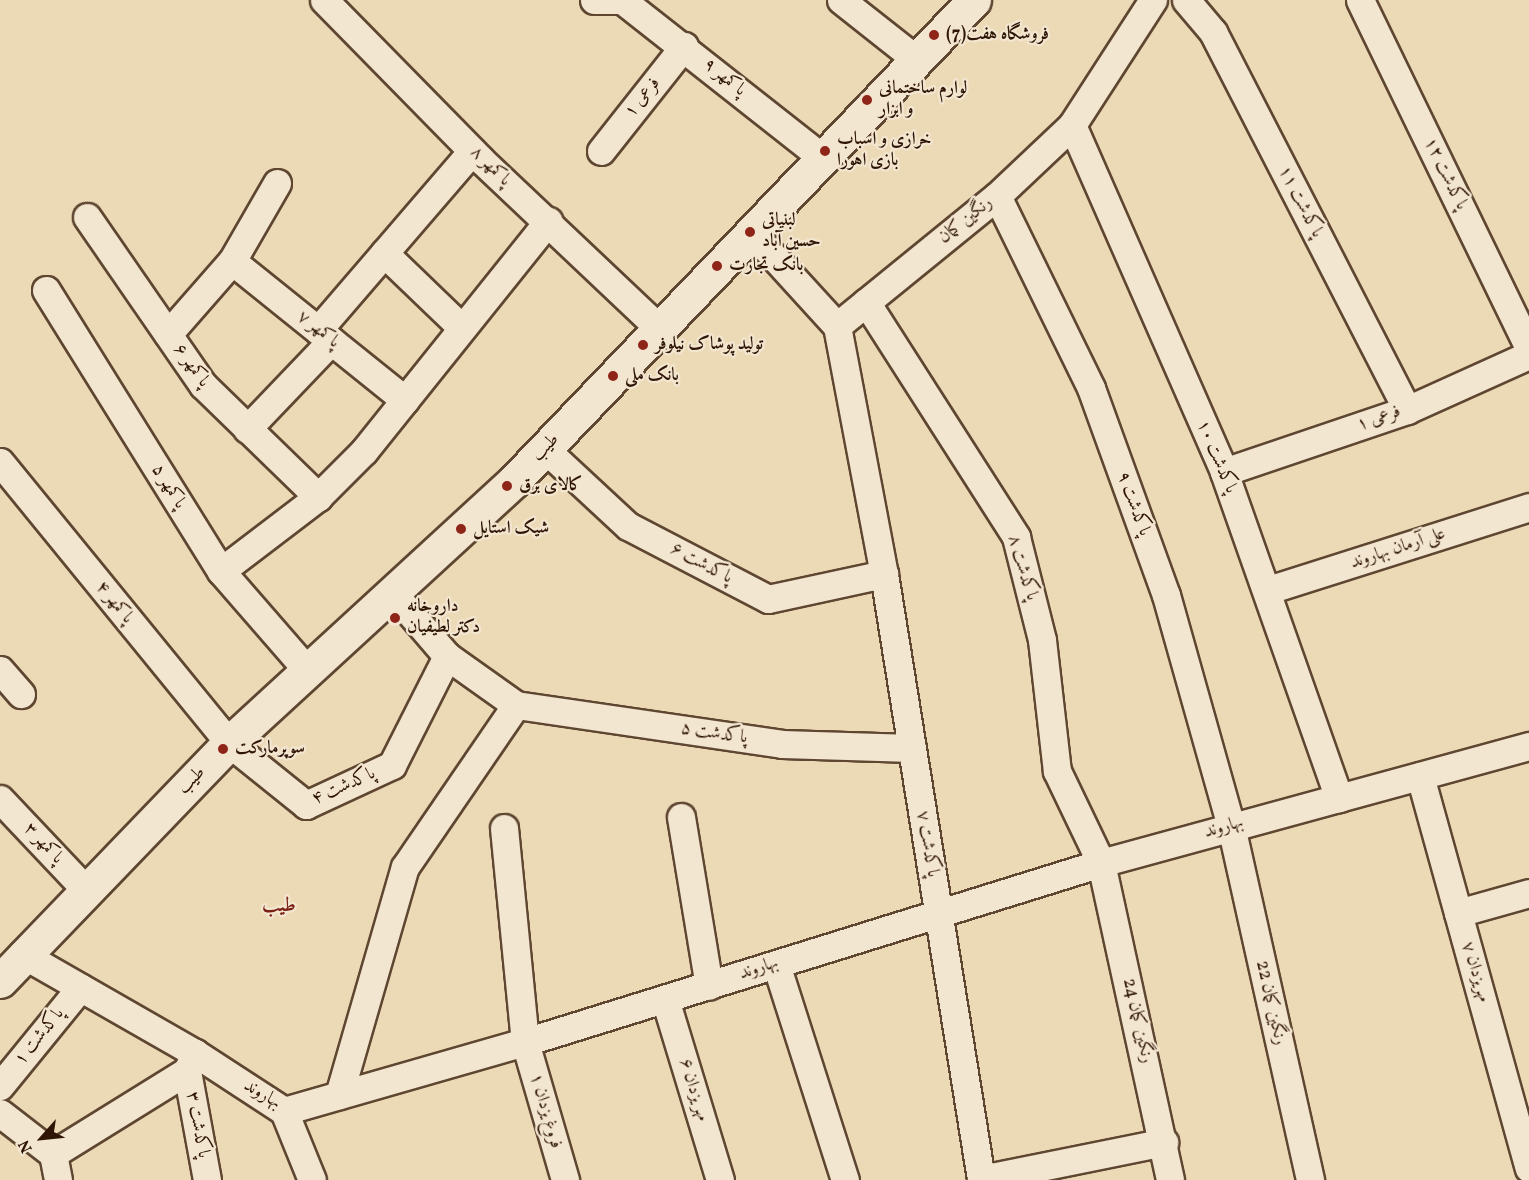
<!DOCTYPE html>
<html>
<head>
<meta charset="utf-8">
<style>
  body { margin:0 }
  #map { position:relative; width:1529px; height:1180px; overflow:hidden; background:#ecd9b6; font-family:Vollkorn,Amiri,serif }
  div>[style] { position:absolute }
  .roads { filter:drop-shadow(2px 0 #5e4631) drop-shadow(-2px 0 #5e4631) drop-shadow(0 2px #5e4631) drop-shadow(0 -2px #5e4631) }
  .street>* { height:27px; margin:-13.5px; padding:0 13.5px; transform-origin:13.5px; border-radius:13.5px; background:#f3e6d0 }
  .secondary>* { height:33px; margin:-16.5px; padding:0 16.5px; transform-origin:16.5px; border-radius:16.5px; background:#f3e6d0 }
  .dots>* { width:16px; height:16px; translate:-50% -50%; box-sizing:border-box; border:3px solid #f3e6d0; border-radius:50% }
  span { translate:-50% -50%; white-space:nowrap; text-align:center; line-height:1.15; -webkit-text-stroke:4.5px #f3e6d0; paint-order:stroke }
  .poi-label { font-size:18px; color:#2f1505; font-weight:700 }
  .left { translate:0 -50%; text-align:left }
  .street-label { font-size:18px; color:#2f1505 }
  .neighbourhood-label { font-size:20px; color:#7a1f14; font-weight:700 }
  .north { position:absolute; left:12px; top:1108px; width:60px; height:60px; -webkit-text-stroke:4px #f3e6d0; paint-order:stroke; rotate:243deg; font-size:16px; font-weight:700; line-height:24px; text-align:center; color:#2f1505 }
  .north::after { content:''; display:block; margin:auto; width:21px; height:27px; background:#2f1505; clip-path:polygon(50% 0,100% 100%,50% 72%,0 100%) }
</style>
</head>
<body>
<div id="map">
  <div class="roads">
    <div class="street">
      <i style="left:324px;top:0;width:223px;rotate:45.5deg"></i>
      <i style="left:480px;top:159px;width:248px;rotate:43.4deg"></i>
      <i style="left:594px;top:0;width:27px"></i>
      <i style="left:622px;top:0;width:256px;rotate:38.2deg"></i>
      <i style="left:841px;top:0;width:97px;rotate:38.3deg"></i>
      <i style="left:1186px;top:0;width:42px;rotate:49.8deg"></i>
      <i style="left:1213px;top:32px;width:425px;rotate:62.8deg"></i>
      <i style="left:1360px;top:0;width:387px;rotate:64.1deg"></i>
      <i style="left:1072px;top:125px;width:379px;rotate:66.3deg"></i>
      <i style="left:1224px;top:472px;width:346px;rotate:70.6deg"></i>
      <i style="left:601px;top:151px;width:134px;rotate:-51.7deg"></i>
      <i style="left:997px;top:196px;width:214px;rotate:63.9deg"></i>
      <i style="left:1091px;top:388px;width:220px;rotate:70.1deg"></i>
      <i style="left:1166px;top:595px;width:240px;rotate:74.3deg"></i>
      <i style="left:1231px;top:826px;width:363px;rotate:77.4deg"></i>
      <i style="left:87px;top:217px;width:204px;rotate:55.4deg"></i>
      <i style="left:203px;top:385px;width:161px;rotate:44.2deg"></i>
      <i style="left:752px;top:233px;width:126px;rotate:47.6deg"></i>
      <i style="left:837px;top:326px;width:206px;rotate:-39.1deg"></i>
      <i style="left:997px;top:196px;width:103px;rotate:-43.4deg"></i>
      <i style="left:1072px;top:125px;width:149px;rotate:-57.1deg"></i>
      <i style="left:384px;top:253px;width:108px;rotate:43.9deg"></i>
      <i style="left:232px;top:261px;width:222px;rotate:38.8deg"></i>
      <i style="left:46px;top:290px;width:331px;rotate:58.1deg"></i>
      <i style="left:221px;top:571px;width:133px;rotate:49deg"></i>
      <i style="left:866px;top:302px;width:279px;rotate:57.4deg"></i>
      <i style="left:1016px;top:537px;width:106px;rotate:75.8deg"></i>
      <i style="left:1042px;top:640px;width:132px;rotate:83.5deg"></i>
      <i style="left:1057px;top:771px;width:102px;rotate:64.4deg"></i>
      <i style="left:1101px;top:863px;width:324px;rotate:77.7deg"></i>
      <i style="left:837px;top:326px;width:252px;rotate:79.3deg"></i>
      <i style="left:884px;top:574px;width:613px;rotate:80.89deg"></i>
      <i style="left:981px;top:1179px;width:187px;rotate:-11.4deg"></i>
      <i style="left:318px;top:330px;width:236px;rotate:-49.3deg"></i>
      <i style="left:168px;top:334px;width:97px;rotate:-48.8deg"></i>
      <i style="left:232px;top:261px;width:90px;rotate:-60deg"></i>
      <i style="left:247px;top:429px;width:122px;rotate:-46.3deg"></i>
      <i style="left:545px;top:449px;width:113px;rotate:42.9deg"></i>
      <i style="left:628px;top:526px;width:158px;rotate:27.5deg"></i>
      <i style="left:768px;top:599px;width:119px;rotate:-12.2deg"></i>
      <i style="left:0;top:462px;width:362px;rotate:50.8deg"></i>
      <i style="left:229px;top:743px;width:99px;rotate:38.8deg"></i>
      <i style="left:306px;top:805px;width:95px;rotate:-24.9deg"></i>
      <i style="left:392px;top:765px;width:122px;rotate:-63.2deg"></i>
      <i style="left:1224px;top:472px;width:193px;rotate:-18.7deg"></i>
      <i style="left:1407px;top:410px;width:134px;rotate:-24.3deg"></i>
      <i style="left:221px;top:571px;width:122px;rotate:-37.3deg"></i>
      <i style="left:318px;top:497px;width:65px;rotate:-45deg"></i>
      <i style="left:364px;top:451px;width:295px;rotate:-51.3deg"></i>
      <i style="left:1268px;top:590px;width:274px;rotate:-17.6deg"></i>
      <i style="left:393px;top:593px;width:83px;rotate:49.4deg"></i>
      <i style="left:447px;top:656px;width:85px;rotate:35.4deg"></i>
      <i style="left:516px;top:705px;width:269px;rotate:8.3deg"></i>
      <i style="left:782px;top:744px;width:130px;rotate:1.8deg"></i>
      <i style="left:0;top:670px;width:32px;rotate:49deg"></i>
      <i style="left:1420px;top:776px;width:407px;rotate:74.5deg"></i>
      <i style="left:0;top:799px;width:124px;rotate:46.6deg"></i>
      <i style="left:681px;top:817px;width:171px;rotate:80.6deg"></i>
      <i style="left:504px;top:828px;width:215px;rotate:84.4deg"></i>
      <i style="left:525px;top:1042px;width:144px;rotate:73.8deg"></i>
      <i style="left:1458px;top:913px;width:74px;rotate:-15.7deg"></i>
      <i style="left:22px;top:954px;width:199px;rotate:29.8deg"></i>
      <i style="left:195px;top:1053px;width:106px;rotate:33.1deg"></i>
      <i style="left:284px;top:1111px;width:251px;rotate:-16deg"></i>
      <i style="left:525px;top:1042px;width:603px;rotate:-17.26deg"></i>
      <i style="left:1101px;top:863px;width:444px;rotate:-15.3deg"></i>
      <i style="left:776px;top:964px;width:227px;rotate:72.3deg"></i>
      <i style="left:665px;top:999px;width:189px;rotate:73.1deg"></i>
      <i style="left:187px;top:1071px;width:111px;rotate:79.6deg"></i>
      <i style="left:0;top:1086px;width:127px;rotate:-50.8deg"></i>
      <i style="left:339px;top:1095px;width:237px;rotate:-73.9deg"></i>
      <i style="left:405px;top:867px;width:196px;rotate:-55.6deg"></i>
      <i style="left:284px;top:1111px;width:74px;rotate:67.9deg"></i>
      <i style="left:0;top:1113px;width:67px;rotate:37.7deg"></i>
      <i style="left:53px;top:1154px;width:26px;rotate:79deg"></i>
      <i style="left:53px;top:1154px;width:158px;rotate:-31.8deg"></i>
      <i style="left:187px;top:1071px;width:20px;rotate:-66deg"></i>
    </div>
    <div class="secondary">
      <i style="left:0;top:981px;width:330px;rotate:-46.1deg"></i>
      <i style="left:229px;top:743px;width:389px;rotate:-42.6deg"></i>
      <i style="left:515px;top:480px;width:664px;rotate:-46.28deg"></i>
    </div>
  </div>
  <div class="dots">
    <i style="left:934px;top:35px;background:#8f2418"></i>
    <i style="left:867px;top:100px;background:#8f2418"></i>
    <i style="left:825px;top:151px;background:#8f2418"></i>
    <i style="left:750px;top:232px;background:#8f2418"></i>
    <i style="left:717px;top:266px;background:#8f2418"></i>
    <i style="left:643px;top:345px;background:#8f2418"></i>
    <i style="left:613px;top:376px;background:#8f2418"></i>
    <i style="left:507px;top:486px;background:#8f2418"></i>
    <i style="left:461px;top:529px;background:#8f2418"></i>
    <i style="left:395px;top:618px;background:#8f2418"></i>
    <i style="left:223px;top:749px;background:#8f2418"></i>
  </div>
  <div class="poi-label">
    <span class="left" style="left:946px;top:35px">فروشگاه هفت(7)</span>
    <span class="left" style="left:879px;top:100px">لوارم ساختمانی<br>و ابزار</span>
    <span class="left" style="left:837px;top:151px">خرازی و اسباب<br>بازی اهورا</span>
    <span class="left" style="left:762px;top:232px">لبنیاتی<br>حسین آباد</span>
    <span class="left" style="left:729px;top:266px">بانک تجارت</span>
    <span class="left" style="left:655px;top:345px">تولید پوشاک نیلوفر</span>
    <span class="left" style="left:625px;top:376px">بانک ملی</span>
    <span class="left" style="left:519px;top:486px">کالای برق</span>
    <span class="left" style="left:473px;top:529px">شیک استایل</span>
    <span class="left" style="left:407px;top:618px">داروخانه<br>دکتر لطیفیان</span>
    <span class="left" style="left:235px;top:749px">سوپرمارکت</span>
  </div>
  <div class="street-label">
    <span style="left:724px;top:78px;rotate:39deg">پاکمهر ۹</span>
    <span style="left:643px;top:98px;rotate:-51deg">فرعی ۱</span>
    <span style="left:490px;top:167px;rotate:44deg">پاکمهر ۸</span>
    <span style="left:1445px;top:174px;rotate:64deg">پاکدشت ۱۲</span>
    <span style="left:1300px;top:202px;rotate:63deg">پاکدشت ۱۱</span>
    <span style="left:966px;top:221px;rotate:-39deg">رنگین کمان</span>
    <span style="left:318px;top:330px;rotate:39deg">پاکمهر ۷</span>
    <span style="left:191px;top:366px;rotate:54deg">پاکمهر ۶</span>
    <span style="left:1379px;top:419px;rotate:-19deg">فرعی ۱</span>
    <span style="left:546px;top:448px;rotate:-46deg">طیب</span>
    <span style="left:1216px;top:457px;rotate:67deg">پاکدشت ۱۰</span>
    <span style="left:168px;top:487px;rotate:58deg">پاکمهر ۵</span>
    <span style="left:1133px;top:504px;rotate:70deg">پاکدشت ۹</span>
    <span style="left:1398px;top:549px;rotate:-18deg">علی آرمان بهاروند</span>
    <span style="left:701px;top:564px;rotate:28deg">پاکدشت ۶</span>
    <span style="left:1022px;top:568px;rotate:73deg">پاکدشت ۸</span>
    <span style="left:114px;top:603px;rotate:51deg">پاکمهر ۴</span>
    <span style="left:714px;top:734px;rotate:8deg">پاکدشت ۵</span>
    <span style="left:192px;top:781px;rotate:-45deg">طیب</span>
    <span style="left:344px;top:787px;rotate:-24deg">پاکدشت ۴</span>
    <span style="left:1224px;top:828px;rotate:-16deg">بهاروند</span>
    <span style="left:43px;top:844px;rotate:47deg">پاکمهر ۳</span>
    <span style="left:927px;top:844px;rotate:81deg">پاکدشت ۷</span>
    <span style="left:759px;top:969px;rotate:-18deg">بهاروند</span>
    <span style="left:1475px;top:972px;rotate:74deg">مهریزدان ۷</span>
    <span style="left:1270px;top:1003px;rotate:77deg">رنگین کمان 22</span>
    <span style="left:1137px;top:1021px;rotate:77deg">رنگین کمان 24</span>
    <span style="left:40px;top:1037px;rotate:-51deg">پاکدشت ۱</span>
    <span style="left:693px;top:1090px;rotate:73deg">مهر یزدان ۶</span>
    <span style="left:262px;top:1095px;rotate:31deg">بهاروند</span>
    <span style="left:545px;top:1111px;rotate:74deg">فروغ یزدان ۱</span>
    <span style="left:197px;top:1125px;rotate:80deg">پاکدشت ۳</span>
  </div>
  <div class="neighbourhood-label">
    <span style="left:279px;top:906px">طیب</span>
  </div>
  <div class="north">N</div>
</div>
</body>
</html>
